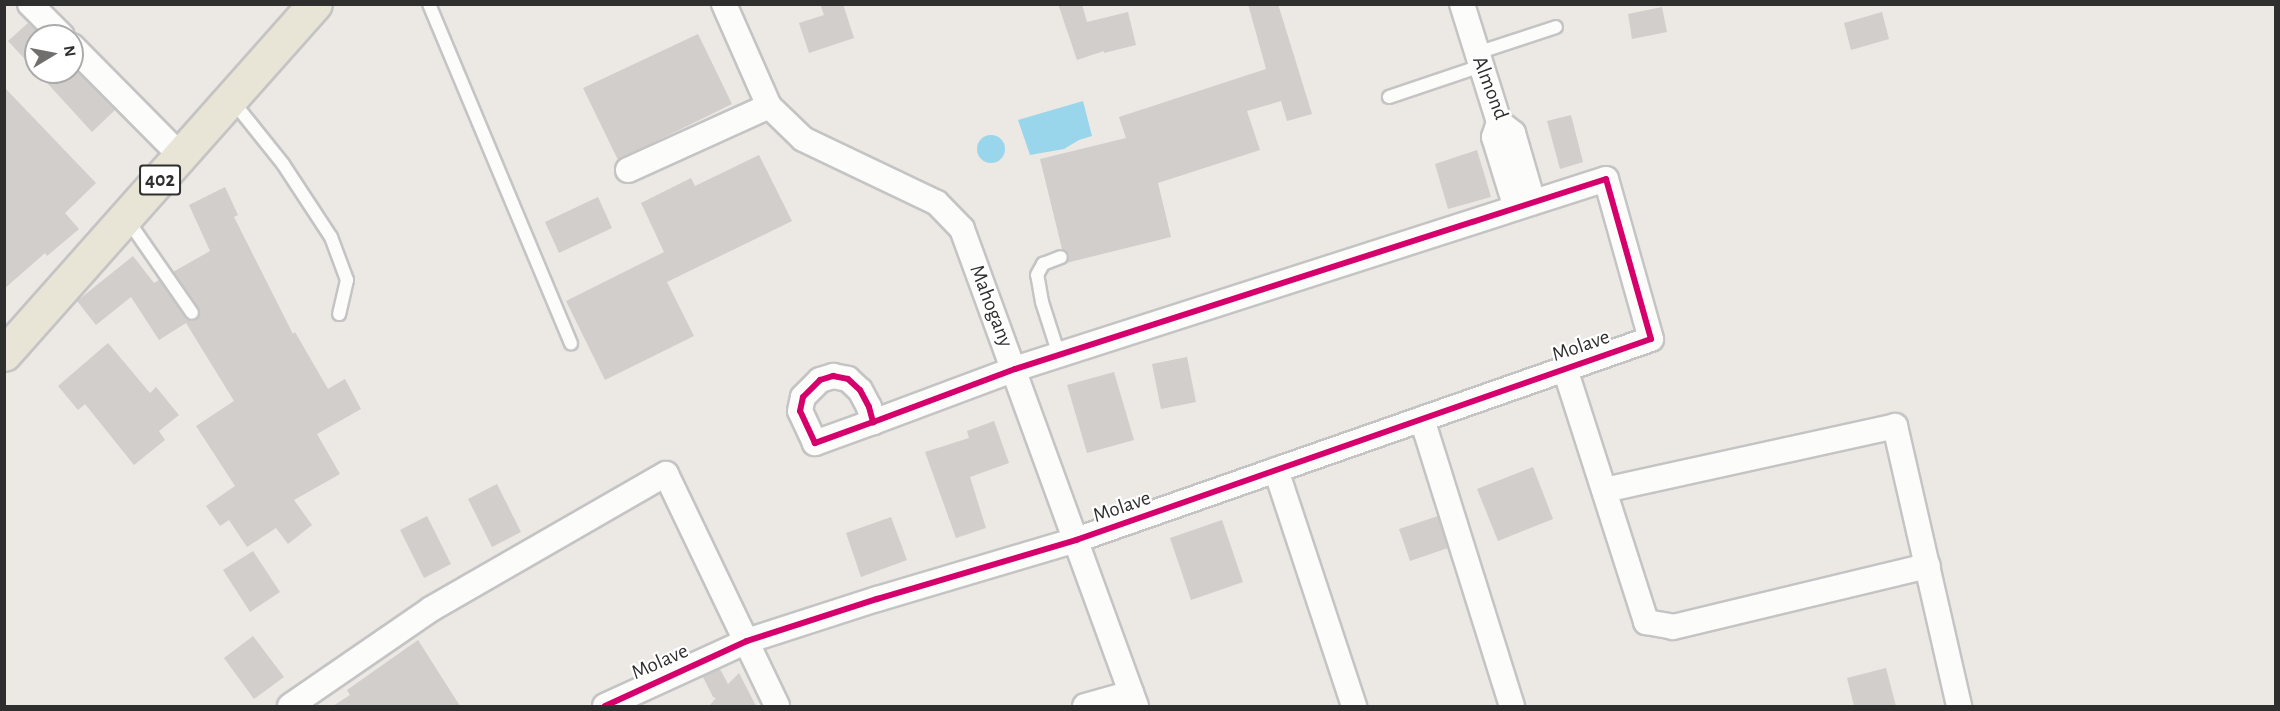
<!DOCTYPE html>
<html>
<head>
<meta charset="utf-8">
<style>
  body { margin:0 }
  #map { position:relative; width:2280px; height:711px; overflow:hidden; background:#ece8e4; font-family:"Alegreya Sans",sans-serif }
  div>[style] { position:absolute }
  .water>* { inset:0; background:#99d6ec }
  .round { border-radius:50% }
  .building>* { inset:0; background:#d1cecb }
  .roads { filter:drop-shadow(2px 0 #c5c4c5) drop-shadow(-2px 0 #c5c4c5) drop-shadow(0 2px #c5c4c5) drop-shadow(0 -2px #c5c4c5) }
  .lane>* { height:12px; margin:-6px; padding:0 6px; transform-origin:6px; border-radius:6px; background:#fcfcfb }
  .street>* { height:24px; margin:-12px; padding:0 12px; transform-origin:12px; border-radius:12px; background:#fcfcfb }
  .primary>* { height:33px; margin:-16.5px; padding:0 16.5px; transform-origin:16.5px; border-radius:16.5px; background:#e8e4d6 }
  .cycleway>* { height:6px; margin:-3px; padding:0 3px; transform-origin:3px; border-radius:3px; background:#d6006c }
  span { translate:-50% -50%; white-space:nowrap; text-align:center; line-height:1.15; -webkit-text-stroke:4.5px #fff; paint-order:stroke }
  .shield-label span { padding:2px 4px; background:#fff; border:2px solid; border-radius:4px; -webkit-text-stroke-width:0 }
  .shield-label { font-size:20px; color:#2e2e2e; font-weight:700 }
  .street-label { font-size:21px; color:#2e2e2e }
  .frame { position:absolute; inset:0; border:6px solid #2e2e2e; pointer-events:none }
  .north { position:absolute; left:24px; top:24px; width:60px; height:60px; box-sizing:border-box; background:#fff; border:2px solid #ababab; border-radius:50%; rotate:80deg; font-size:16px; font-weight:700; line-height:24px; text-align:center; color:#2e2e2e }
  .north::after { content:''; display:block; margin:auto; width:21px; height:27px; background:#706f6e; clip-path:polygon(50% 0,100% 100%,50% 72%,0 100%) }
</style>
</head>
<body>
<div id="map">
  <div class="water">
    <i style="clip-path:polygon(1083px 101px,1092px 136px,1079px 140px,1064px 149px,1030px 155px,1018px 120px)"></i>
    <i class="round" style="left:977px;top:135px;width:28px;height:28px"></i>
  </div>
  <div class="building">
    <i style="clip-path:polygon(820px 4px,843px 4px,854px 38px,809px 53px,799px 23px,824px 15px)"></i>
    <i style="clip-path:polygon(1058px 4px,1082px 4px,1087px 22px,1128px 12px,1136px 45px,1104px 53px,1104px 51px,1077px 60px)"></i>
    <i style="clip-path:polygon(1248px 4px,1278px 4px,1312px 114px,1287px 121px,1281px 101px,1247px 111px,1260px 150px,1158px 183px,1171px 237px,1066px 263px,1069px 255px,1062px 249px,1040px 159px,1126px 138px,1119px 117px,1266px 69px)"></i>
    <i style="clip-path:polygon(1662px 7px,1667px 32px,1632px 39px,1628px 14px)"></i>
    <i style="clip-path:polygon(1882px 12px,1889px 39px,1851px 50px,1844px 23px)"></i>
    <i style="clip-path:polygon(28px 23px,36px 30px,36px 71px,8px 41px)"></i>
    <i style="clip-path:polygon(698px 34px,732px 104px,618px 160px,583px 88px)"></i>
    <i style="clip-path:polygon(37px 72px,78px 72px,115px 110px,92px 132px)"></i>
    <i style="clip-path:polygon(4px 87px,96px 183px,65px 213px,79px 229px,47px 256px,45px 253px,4px 289px)"></i>
    <i style="clip-path:polygon(1571px 115px,1583px 162px,1560px 169px,1547px 121px)"></i>
    <i style="clip-path:polygon(1477px 150px,1491px 197px,1448px 209px,1435px 164px)"></i>
    <i style="clip-path:polygon(759px 155px,792px 221px,667px 282px,694px 336px,605px 380px,566px 301px,664px 252px,641px 203px,691px 178px,695px 186px)"></i>
    <i style="clip-path:polygon(225px 187px,238px 215px,234px 217px,293px 334px,295px 332px,328px 389px,345px 379px,361px 409px,317px 434px,340px 474px,294px 500px,312px 525px,288px 544px,276px 528px,247px 547px,229px 520px,220px 526px,206px 506px,235px 486px,196px 426px,234px 401px,186px 323px,159px 340px,131px 297px,96px 325px,77px 301px,133px 256px,154px 283px,159px 280px,186px 318px,192px 321px,197px 319px,199px 309px,173px 272px,210px 251px,189px 205px)"></i>
    <i style="clip-path:polygon(598px 197px,612px 228px,559px 253px,545px 222px)"></i>
    <i style="clip-path:polygon(108px 343px,150px 393px,156px 387px,179px 415px,159px 431px,165px 440px,134px 465px,85px 404px,78px 410px,58px 386px)"></i>
    <i style="clip-path:polygon(1187px 357px,1196px 402px,1161px 409px,1152px 364px)"></i>
    <i style="clip-path:polygon(1114px 372px,1134px 440px,1087px 453px,1067px 385px)"></i>
    <i style="clip-path:polygon(994px 421px,1009px 463px,970px 477px,986px 528px,956px 538px,925px 452px,969px 438px,967px 431px)"></i>
    <i style="clip-path:polygon(1533px 467px,1553px 519px,1498px 541px,1477px 489px)"></i>
    <i style="clip-path:polygon(497px 484px,521px 532px,492px 547px,468px 499px)"></i>
    <i style="clip-path:polygon(427px 516px,451px 564px,424px 578px,400px 530px)"></i>
    <i style="clip-path:polygon(1438px 516px,1448px 548px,1410px 561px,1399px 529px)"></i>
    <i style="clip-path:polygon(891px 517px,907px 560px,861px 577px,846px 533px)"></i>
    <i style="clip-path:polygon(1222px 520px,1243px 582px,1191px 600px,1170px 538px)"></i>
    <i style="clip-path:polygon(253px 551px,280px 592px,250px 612px,223px 570px)"></i>
    <i style="clip-path:polygon(253px 636px,284px 677px,254px 699px,224px 658px)"></i>
    <i style="clip-path:polygon(418px 640px,460px 706px,333px 706px,350px 695px,347px 690px)"></i>
    <i style="clip-path:polygon(1886px 668px,1896px 706px,1854px 706px,1847px 678px)"></i>
    <i style="clip-path:polygon(720px 669px,728px 684px,739px 673px,756px 706px,709px 706px,716px 698px,713px 697px,703px 677px)"></i>
  </div>
  <div class="roads">
    <div class="lane">
      <i style="left:429px;top:4px;width:368px;rotate:67.3deg"></i>
      <i style="left:1477px;top:53px;width:83px;rotate:-18.2deg"></i>
      <i style="left:1389px;top:97px;width:97px;rotate:-18.6deg"></i>
      <i style="left:231px;top:99px;width:83px;rotate:51.3deg"></i>
      <i style="left:283px;top:164px;width:87px;rotate:56.7deg"></i>
      <i style="left:331px;top:237px;width:46px;rotate:69.6deg"></i>
      <i style="left:347px;top:280px;width:35px;rotate:103deg"></i>
      <i style="left:127px;top:219px;width:114px;rotate:55.3deg"></i>
      <i style="left:1059px;top:355px;width:56px;rotate:-107.8deg"></i>
      <i style="left:1042px;top:302px;width:27px;rotate:-100deg"></i>
      <i style="left:1037px;top:275px;width:13px;rotate:-61deg"></i>
      <i style="left:1043px;top:264px;width:19px;rotate:-21deg"></i>
    </div>
    <div class="street">
      <i style="left:30px;top:4px;width:45px;rotate:45deg"></i>
      <i style="left:724px;top:4px;width:111px;rotate:66.2deg"></i>
      <i style="left:769px;top:106px;width:47px;rotate:44.1deg"></i>
      <i style="left:803px;top:139px;width:148px;rotate:25.5deg"></i>
      <i style="left:937px;top:203px;width:36px;rotate:46deg"></i>
      <i style="left:962px;top:229px;width:508px;rotate:69.96deg"></i>
      <i style="left:1462px;top:4px;width:124px;rotate:72.6deg"></i>
      <i style="left:1499px;top:122px;width:18px;rotate:38deg"></i>
      <i style="left:1513px;top:133px;width:72px;rotate:73.8deg"></i>
      <i style="left:72px;top:46px;width:155px;rotate:45.3deg"></i>
      <i style="left:1499px;top:122px;width:16px;rotate:108deg"></i>
      <i style="left:1494px;top:137px;width:74px;rotate:72.8deg"></i>
      <i style="left:628px;top:170px;width:155px;rotate:-24.4deg"></i>
      <i style="left:1565px;top:369px;width:266px;rotate:72.2deg"></i>
      <i style="left:1646px;top:622px;width:27px;rotate:10deg"></i>
      <i style="left:1673px;top:627px;width:262px;rotate:-13.5deg"></i>
      <i style="left:1422px;top:419px;width:301px;rotate:72.6deg"></i>
      <i style="left:1276px;top:470px;width:249px;rotate:71.7deg"></i>
      <i style="left:1605px;top:490px;width:297px;rotate:-12.4deg"></i>
      <i style="left:1895px;top:426px;width:287px;rotate:77.1deg"></i>
      <i style="left:290px;top:706px;width:171px;rotate:-34.5deg"></i>
      <i style="left:431px;top:609px;width:271px;rotate:-29.9deg"></i>
      <i style="left:666px;top:474px;width:257px;rotate:64.4deg"></i>
      <i style="left:605px;top:706px;width:156px;rotate:-24.6deg"></i>
      <i style="left:747px;top:641px;width:137px;rotate:-17.9deg"></i>
      <i style="left:877px;top:599px;width:208px;rotate:-16.5deg"></i>
      <i style="left:1076px;top:540px;width:609px;rotate:-19.27deg"></i>
      <i style="left:1651px;top:339px;width:166px;rotate:-105.7deg"></i>
      <i style="left:1606px;top:179px;width:621px;rotate:162.18deg"></i>
      <i style="left:1015px;top:369px;width:152px;rotate:159.5deg"></i>
      <i style="left:873px;top:422px;width:62px;rotate:160.1deg"></i>
      <i style="left:815px;top:443px;width:35px;rotate:-115deg"></i>
      <i style="left:800px;top:411px;width:14px;rotate:-78deg"></i>
      <i style="left:803px;top:397px;width:24px;rotate:-45deg"></i>
      <i style="left:820px;top:380px;width:14px;rotate:-17deg"></i>
      <i style="left:833px;top:376px;width:15px;rotate:11deg"></i>
      <i style="left:848px;top:379px;width:16px;rotate:43deg"></i>
      <i style="left:860px;top:390px;width:19px;rotate:62deg"></i>
      <i style="left:869px;top:407px;width:16px;rotate:75deg"></i>
      <i style="left:1085px;top:706px;width:48px;rotate:-15.8deg"></i>
    </div>
    <div class="primary">
      <i style="left:4px;top:354px;width:468px;rotate:-48.4deg"></i>
    </div>
  </div>
  <div class="cycleway">
    <i style="left:605px;top:706px;width:156px;rotate:-24.6deg"></i>
    <i style="left:747px;top:641px;width:137px;rotate:-17.9deg"></i>
    <i style="left:877px;top:599px;width:208px;rotate:-16.5deg"></i>
    <i style="left:1076px;top:540px;width:609px;rotate:-19.27deg"></i>
    <i style="left:1651px;top:339px;width:166px;rotate:-105.7deg"></i>
    <i style="left:1606px;top:179px;width:621px;rotate:162.18deg"></i>
    <i style="left:1015px;top:369px;width:152px;rotate:159.5deg"></i>
    <i style="left:873px;top:422px;width:62px;rotate:160.1deg"></i>
    <i style="left:815px;top:443px;width:35px;rotate:-115deg"></i>
    <i style="left:800px;top:411px;width:14px;rotate:-78deg"></i>
    <i style="left:803px;top:397px;width:24px;rotate:-45deg"></i>
    <i style="left:820px;top:380px;width:14px;rotate:-17deg"></i>
    <i style="left:833px;top:376px;width:15px;rotate:11deg"></i>
    <i style="left:848px;top:379px;width:16px;rotate:43deg"></i>
    <i style="left:860px;top:390px;width:19px;rotate:62deg"></i>
    <i style="left:869px;top:407px;width:16px;rotate:75deg"></i>
  </div>
  <div class="shield-label">
    <span style="left:160px;top:180px">402</span>
  </div>
  <div class="street-label">
    <span style="left:1490px;top:88px;rotate:69deg">Almond</span>
    <span style="left:991px;top:306px;rotate:69deg">Mahogany</span>
    <span style="left:1581px;top:346px;rotate:-19deg">Molave</span>
    <span style="left:1122px;top:507px;rotate:-19deg">Molave</span>
    <span style="left:660px;top:662px;rotate:-24deg">Molave</span>
  </div>
  <div class="frame"></div>
  <div class="north">N</div>
</div>
</body>
</html>
